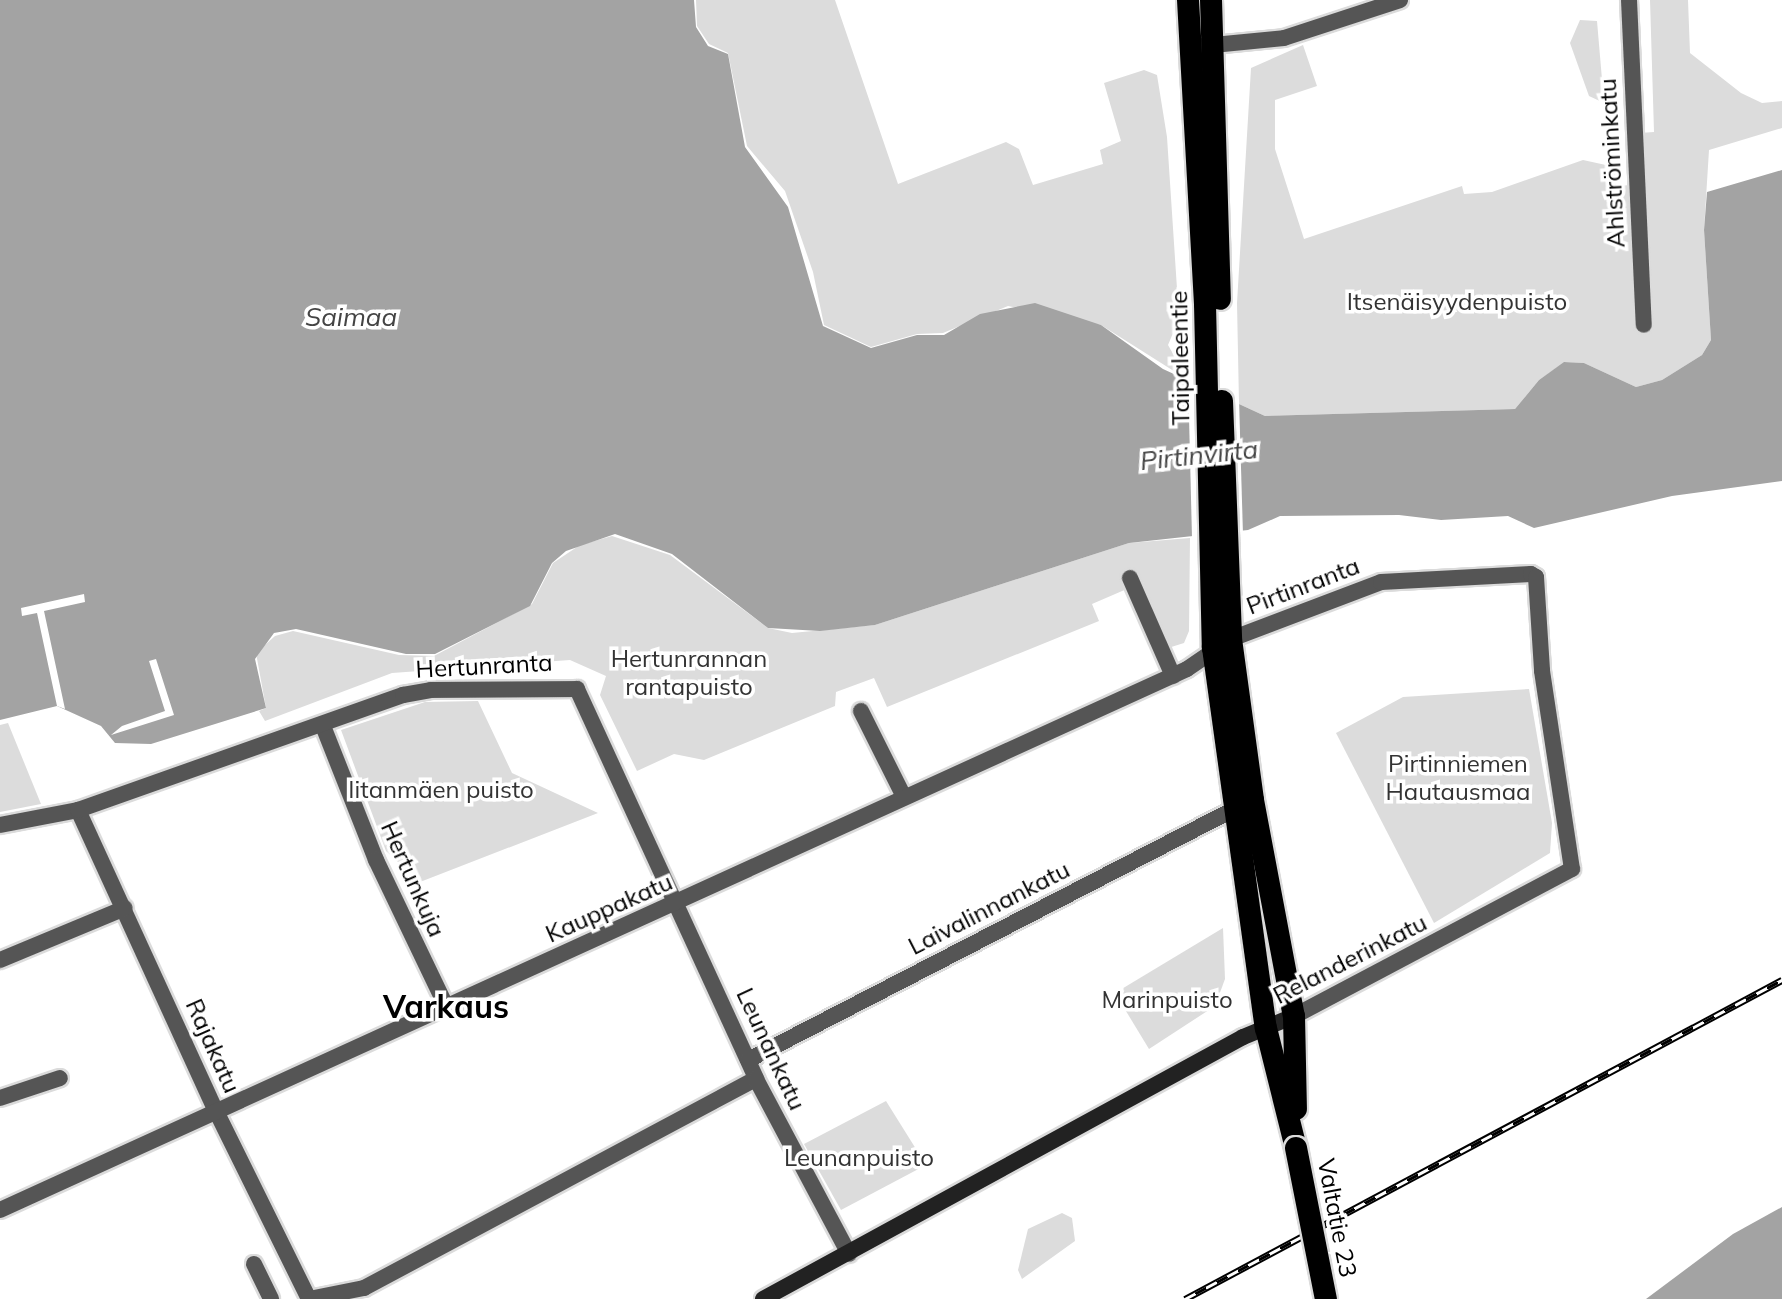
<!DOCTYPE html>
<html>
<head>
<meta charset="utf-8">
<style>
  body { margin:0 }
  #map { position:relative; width:1782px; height:1299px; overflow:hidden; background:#fff; font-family:Mulish,sans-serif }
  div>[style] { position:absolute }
  .green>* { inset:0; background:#dcdcdc }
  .water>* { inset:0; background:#a3a3a3 }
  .pier>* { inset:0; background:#fff }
  .roads { filter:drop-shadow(2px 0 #dbdbdb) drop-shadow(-2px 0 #dbdbdb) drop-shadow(0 2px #dbdbdb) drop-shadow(0 -2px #dbdbdb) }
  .minor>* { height:16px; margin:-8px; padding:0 8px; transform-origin:8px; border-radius:8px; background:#555 }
  .tertiary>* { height:16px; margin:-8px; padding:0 8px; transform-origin:8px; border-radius:8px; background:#555 }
  .secondary>* { height:16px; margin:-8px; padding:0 8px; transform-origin:8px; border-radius:8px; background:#222 }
  .trunk>* { height:22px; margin:-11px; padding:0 11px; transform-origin:11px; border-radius:11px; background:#000 }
  .rail>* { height:7px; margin-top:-3.5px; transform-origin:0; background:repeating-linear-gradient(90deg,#fff 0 12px,#000 0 24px); box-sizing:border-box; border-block:2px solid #000 }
  .bridges { filter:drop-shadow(2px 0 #dbdbdb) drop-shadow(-2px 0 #dbdbdb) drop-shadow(0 2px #dbdbdb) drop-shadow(0 -2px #dbdbdb) }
  .trunk-bridge>* { height:22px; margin:-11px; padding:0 11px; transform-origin:11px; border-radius:11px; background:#000 }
  span { translate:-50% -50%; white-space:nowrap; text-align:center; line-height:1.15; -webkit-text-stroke:7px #fff; paint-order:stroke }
  .street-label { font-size:24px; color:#000 }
  .park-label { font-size:24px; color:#333 }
  .water-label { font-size:26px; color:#444; font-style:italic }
  .district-label { font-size:32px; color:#000; font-weight:700 }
</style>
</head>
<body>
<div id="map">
  <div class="green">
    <i style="clip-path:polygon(696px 0,835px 0,898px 184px,1006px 142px,1019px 149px,1033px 185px,1103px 164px,1100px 150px,1121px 141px,1104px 83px,1144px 70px,1157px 75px,1167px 137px,1179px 319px,1168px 345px,1188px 380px,1101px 325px,1008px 306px,943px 333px,917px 334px,871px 347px,824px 325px,813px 272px,785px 191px,747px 146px,728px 53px,709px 44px,697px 26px)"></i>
    <i style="clip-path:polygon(1650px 0,1688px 0,1690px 53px,1741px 93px,1762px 103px,1782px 101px,1782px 128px,1709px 150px,1704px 230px,1711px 340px,1702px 355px,1662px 380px,1636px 387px,1584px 363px,1565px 362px,1539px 380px,1515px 409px,1265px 416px,1239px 404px,1237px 303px,1251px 68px,1303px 45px,1317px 86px,1275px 100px,1275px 149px,1304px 239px,1462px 186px,1464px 194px,1492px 192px,1583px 160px,1615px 167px,1616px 186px,1631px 185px,1636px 329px,1651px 329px,1640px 133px,1654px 132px)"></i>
    <i style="clip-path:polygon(1580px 20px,1597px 21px,1604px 103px,1589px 96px,1570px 43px)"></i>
    <i style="clip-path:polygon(612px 536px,670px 555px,768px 628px,792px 633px,875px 625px,1129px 543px,1190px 538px,1189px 631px,1184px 643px,1168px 648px,1143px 582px,1092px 604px,1099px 621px,887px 707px,874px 678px,836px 692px,835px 706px,704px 760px,674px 754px,637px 771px,600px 695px,606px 676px,570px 660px,392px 673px,265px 721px,259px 711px,266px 708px,256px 653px,275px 636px,293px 631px,399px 655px,434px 656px,532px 604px,553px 563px,580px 545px)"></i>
    <i style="clip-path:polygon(1529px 689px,1552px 823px,1550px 853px,1434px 923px,1336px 733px,1403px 697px)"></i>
    <i style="clip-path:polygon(478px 701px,512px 773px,598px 813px,420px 882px,386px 851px,341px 730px,425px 702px)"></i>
    <i style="clip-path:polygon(8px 723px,41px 804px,0 812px,0 725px)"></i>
    <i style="clip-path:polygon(1223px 928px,1225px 979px,1215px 1006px,1149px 1049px,1115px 993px)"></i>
    <i style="clip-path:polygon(886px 1101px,926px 1165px,841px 1210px,804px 1144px)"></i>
    <i style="clip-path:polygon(1062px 1213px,1072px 1218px,1075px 1241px,1022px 1279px,1018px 1270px,1028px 1229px)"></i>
  </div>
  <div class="water">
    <i style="clip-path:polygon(0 0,694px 0,696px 27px,708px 46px,728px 54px,745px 147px,788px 207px,823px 326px,871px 348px,917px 335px,944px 335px,980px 314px,1035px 303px,1101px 325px,1163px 369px,1265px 416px,1515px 409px,1539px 380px,1564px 362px,1584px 363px,1636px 387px,1662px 380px,1702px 355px,1711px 340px,1704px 230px,1707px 192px,1782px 170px,1782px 481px,1672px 496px,1534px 528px,1508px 516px,1441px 520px,1399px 515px,1280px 516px,1248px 530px,1129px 543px,875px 625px,820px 631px,768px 628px,672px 554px,615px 534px,566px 551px,552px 563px,530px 606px,435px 654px,406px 654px,296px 629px,274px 633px,255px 659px,266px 708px,151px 744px,115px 743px,101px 726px,57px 706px,0 720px)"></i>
    <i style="clip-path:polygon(1782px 1207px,1782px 1299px,1646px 1299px,1733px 1234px)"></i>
  </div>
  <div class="pier">
    <i style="clip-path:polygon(1188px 376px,1239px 399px,1243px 535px,1192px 538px)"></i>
    <i style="clip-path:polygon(84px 594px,85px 602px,44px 611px,65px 709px,57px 706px,37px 613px,22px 616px,21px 608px)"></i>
    <i style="clip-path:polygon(156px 659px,174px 715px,111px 735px,122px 726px,165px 711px,149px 661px)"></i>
  </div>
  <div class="roads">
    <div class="minor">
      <i style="left:1629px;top:0;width:325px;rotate:87.4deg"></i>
      <i style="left:1130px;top:578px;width:107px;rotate:66.3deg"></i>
      <i style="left:861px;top:711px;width:96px;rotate:63.4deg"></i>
      <i style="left:323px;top:726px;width:144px;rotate:68.4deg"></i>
      <i style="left:376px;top:860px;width:162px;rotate:64.4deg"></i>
      <i style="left:78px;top:810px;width:333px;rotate:65.4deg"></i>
      <i style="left:217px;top:1113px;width:208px;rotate:63.7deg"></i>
      <i style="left:309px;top:1299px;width:56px;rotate:-11.3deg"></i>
      <i style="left:364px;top:1288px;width:444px;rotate:-28.1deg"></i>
      <i style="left:0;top:825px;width:79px;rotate:-10.9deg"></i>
      <i style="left:78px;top:810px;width:345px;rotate:-19.5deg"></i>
      <i style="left:403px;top:695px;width:28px;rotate:-10deg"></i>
      <i style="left:431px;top:690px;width:146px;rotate:-0.4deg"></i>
      <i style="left:577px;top:689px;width:429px;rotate:65.3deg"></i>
      <i style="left:756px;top:1079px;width:198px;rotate:62deg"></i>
      <i style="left:0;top:960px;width:135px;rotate:-22.6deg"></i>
      <i style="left:748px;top:1060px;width:558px;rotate:-27.3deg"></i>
      <i style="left:0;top:1098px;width:63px;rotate:-18.4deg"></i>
      <i style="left:0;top:1210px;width:1304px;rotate:-24.5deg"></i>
      <i style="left:1187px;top:669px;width:53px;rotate:-34.3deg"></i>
      <i style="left:1231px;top:639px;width:160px;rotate:-20.8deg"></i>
      <i style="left:1381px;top:582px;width:150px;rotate:-3.1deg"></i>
      <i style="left:1531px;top:574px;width:6px;rotate:31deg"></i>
      <i style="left:1536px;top:577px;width:94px;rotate:86.3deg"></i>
      <i style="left:1542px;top:671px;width:200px;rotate:81.4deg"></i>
      <i style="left:1572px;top:869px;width:314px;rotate:152.1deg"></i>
      <i style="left:254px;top:1264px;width:39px;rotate:64deg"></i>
    </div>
    <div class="tertiary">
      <i style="left:1203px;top:46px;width:81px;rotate:-5.6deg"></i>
      <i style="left:1284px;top:38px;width:122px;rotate:-18.1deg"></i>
    </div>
    <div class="secondary">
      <i style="left:763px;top:1299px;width:547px;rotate:-28.63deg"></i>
      <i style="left:1243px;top:1037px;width:55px;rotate:-22.4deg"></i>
    </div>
    <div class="trunk">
      <i style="left:1188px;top:0;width:304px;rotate:86.8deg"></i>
      <i style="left:1205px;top:304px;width:344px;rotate:88.7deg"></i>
      <i style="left:1213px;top:648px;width:384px;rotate:82.1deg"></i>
      <i style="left:1266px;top:1028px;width:124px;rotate:76deg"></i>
      <i style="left:1211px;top:0;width:299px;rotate:88.3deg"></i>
      <i style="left:1222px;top:401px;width:238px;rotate:87.8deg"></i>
      <i style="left:1231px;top:639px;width:162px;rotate:82.2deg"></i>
      <i style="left:1253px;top:800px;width:220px;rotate:79.3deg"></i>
      <i style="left:1294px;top:1016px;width:93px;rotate:88.8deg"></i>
    </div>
  </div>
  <div class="rail">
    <i style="left:1185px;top:1299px;width:677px;rotate:-28.12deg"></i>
  </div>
  <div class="bridges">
    <div class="trunk-bridge">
      <i style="left:1296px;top:1148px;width:154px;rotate:78.8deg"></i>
    </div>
  </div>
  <div class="street-label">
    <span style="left:1612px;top:163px;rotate:-93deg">Ahlströminkatu</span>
    <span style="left:1180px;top:358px;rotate:-91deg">Taipaleentie</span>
    <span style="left:1303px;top:586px;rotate:-21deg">Pirtinranta</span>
    <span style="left:484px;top:666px;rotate:-3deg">Hertunranta</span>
    <span style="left:413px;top:879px;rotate:66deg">Hertunkuja</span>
    <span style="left:609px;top:908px;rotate:-24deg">Kauppakatu</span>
    <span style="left:989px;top:908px;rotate:-27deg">Laivalinnankatu</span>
    <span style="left:1350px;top:959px;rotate:-27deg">Relanderinkatu</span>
    <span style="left:213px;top:1046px;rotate:66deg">Rajakatu</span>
    <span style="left:771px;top:1049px;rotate:65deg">Leunankatu</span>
    <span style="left:1337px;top:1218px;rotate:79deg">Valtatie 23</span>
  </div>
  <div class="park-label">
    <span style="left:1457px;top:302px">Itsenäisyydenpuisto</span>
    <span style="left:689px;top:673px">Hertunrannan<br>rantapuisto</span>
    <span style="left:1458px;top:778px">Pirtinniemen<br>Hautausmaa</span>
    <span style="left:441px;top:790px">Iitanmäen puisto</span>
    <span style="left:1167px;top:1000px">Marinpuisto</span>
    <span style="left:859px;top:1158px">Leunanpuisto</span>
  </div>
  <div class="water-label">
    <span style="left:351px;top:317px">Saimaa</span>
    <span style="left:1199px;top:455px;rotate:-6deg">Pirtinvirta</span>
  </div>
  <div class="district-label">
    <span style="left:446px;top:1006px">Varkaus</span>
  </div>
</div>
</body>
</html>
